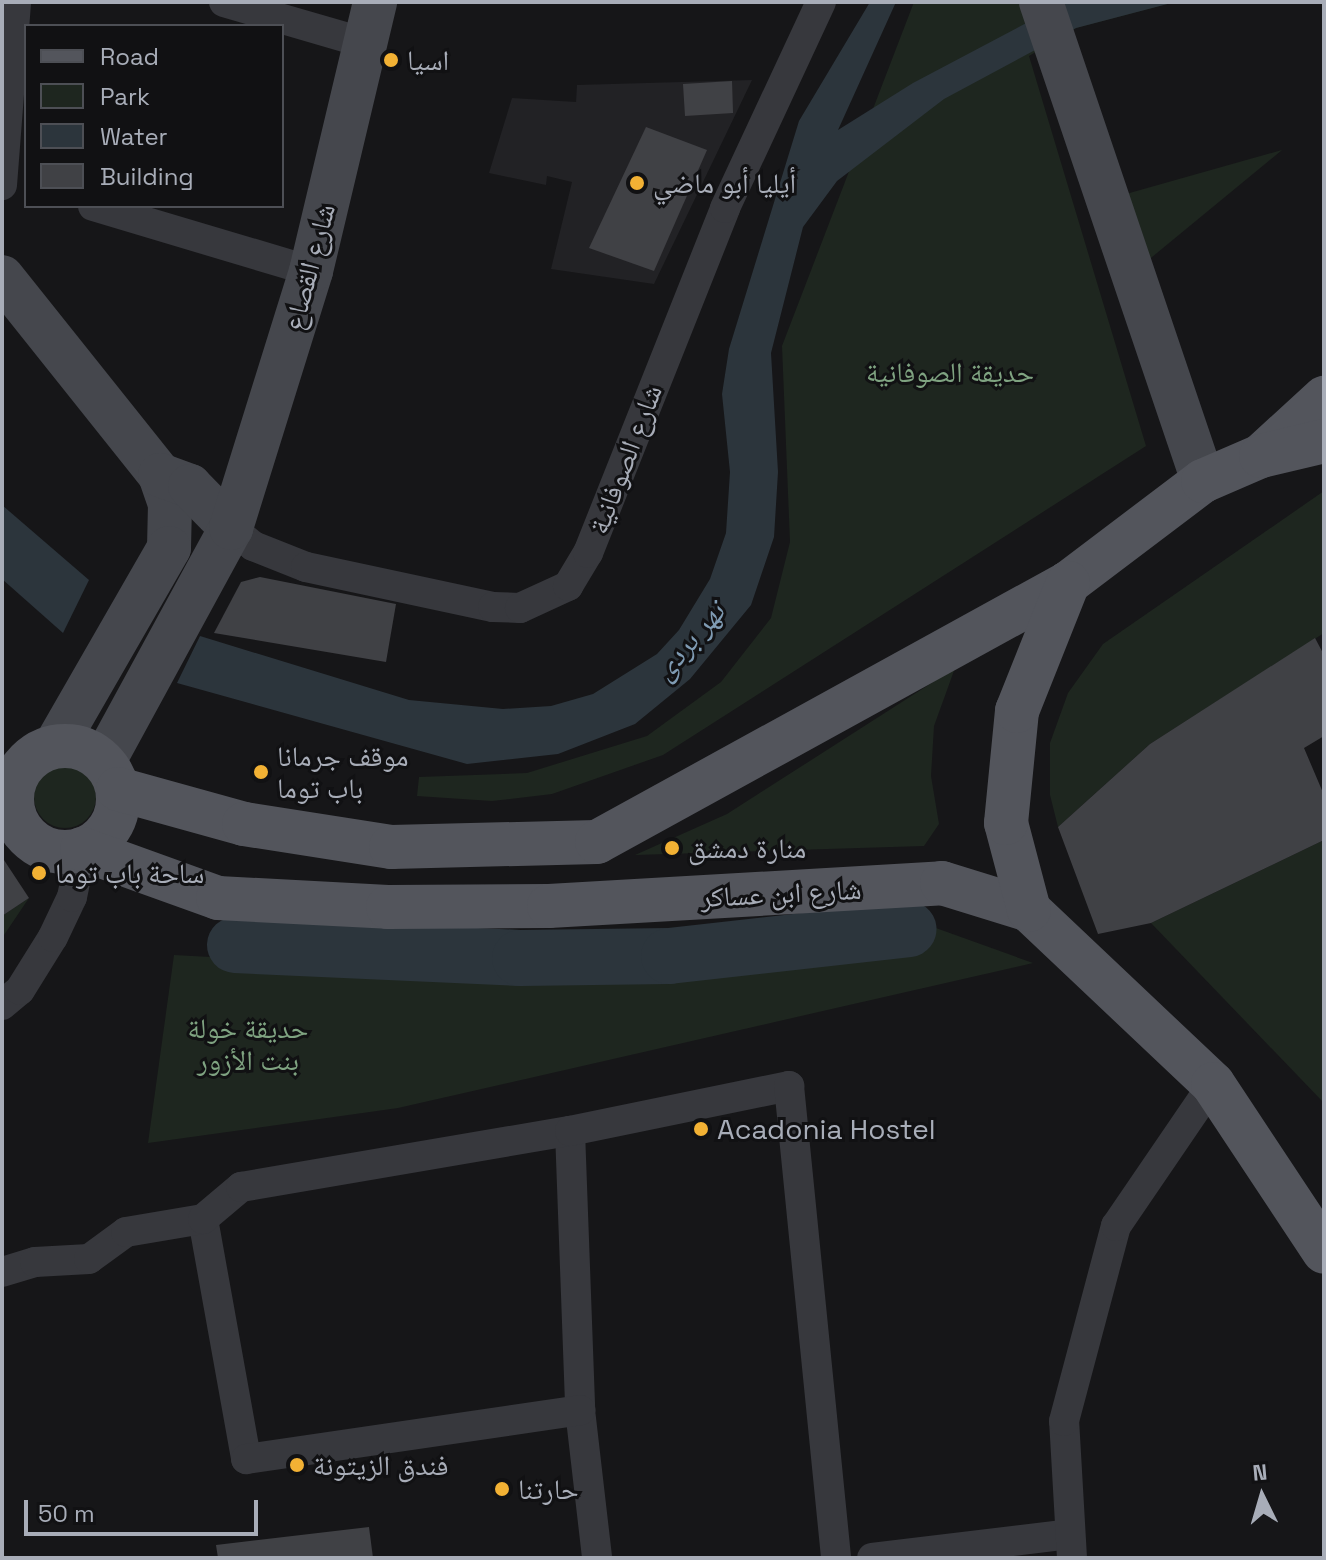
<!DOCTYPE html>
<html>
<head>
<meta charset="utf-8">
<style>
  body { margin:0 }
  #map { position:relative; width:1326px; height:1560px; overflow:hidden; background:#161618; font-family:"Space Grotesk","Noto Naskh Arabic",sans-serif }
  div>[style] { position:absolute }
  .built>* { inset:0; background:#222225 }
  .green>* { inset:0; background:#1e261f }
  .round { border-radius:50% }
  .water>* { inset:0; background:#2c353c }
  .river>* { height:56px; margin:-28px; padding:0 28px; transform-origin:28px; border-radius:28px; background:#2c353c }
  .building>* { inset:0; background:#404145 }
  .street>* { height:30px; margin:-15px; padding:0 15px; transform-origin:15px; border-radius:15px; background:#37383d }
  .secondary>* { height:44px; margin:-22px; padding:0 22px; transform-origin:22px; border-radius:22px; background:#45474d }
  .primary>* { height:44px; margin:-22px; padding:0 22px; transform-origin:22px; border-radius:22px; background:#53555c }
  .primary>.ring { margin:-22px; padding:0; box-sizing:content-box; background:none; border:44px solid #53555c; border-radius:50% }
  .dots>* { width:22px; height:22px; translate:-50% -50%; box-sizing:border-box; border:4px solid #111113; border-radius:50% }
  span { translate:-50% -50%; white-space:nowrap; text-align:center; line-height:1.15; -webkit-text-stroke:6px #111113; paint-order:stroke }
  .poi-label { font-size:28px; color:#a8adb8 }
  .left { translate:0 -50%; text-align:left }
  .street-label { font-size:28px; color:#a8adb8 }
  .park-label { font-size:28px; color:#7fa381 }
  .water-label { font-size:30px; color:#7f9bb3; font-style:italic }
  .frame { position:absolute; inset:0; border:4px solid #a8adb8; pointer-events:none }
  .legend { position:absolute; left:24px; top:24px; width:260px; height:184px; box-sizing:border-box; background:#111113; border:2px solid #4d4f55; margin:0; padding:10px 14px; list-style:none; font-size:24px; color:#a8adb8 }
  .legend li { display:flex; align-items:center; gap:16px; height:40px }
  .legend b { width:40px; border:2px solid #4d4f55 }
  .north { position:absolute; left:1222px; top:1456px; width:80px; height:80px; -webkit-text-stroke:6px #111113; paint-order:stroke; rotate:355deg; font-size:22px; font-weight:700; line-height:32px; text-align:center; color:#a8adb8 }
  .north::after { content:''; display:block; margin:auto; width:28px; height:36px; background:#a8adb8; clip-path:polygon(50% 0,100% 100%,50% 72%,0 100%) }
  .scale { position:absolute; left:24px; top:1500px; width:234px; height:36px; box-sizing:border-box; border:4px solid #a8adb8; border-top:0; padding-left:10px; font-size:24px; line-height:28px; white-space:nowrap; color:#a8adb8; -webkit-text-stroke:6px #111113; paint-order:stroke }
</style>
</head>
<body>
<div id="map">
  <div class="built">
    <i style="clip-path:polygon(752px 80px,654px 284px,551px 269px,572px 182px,547px 176px,546px 185px,489px 173px,512px 98px,576px 102px,577px 85px)"></i>
  </div>
  <div class="green">
    <i style="clip-path:polygon(914px 2px,1175px 2px,1076px 28px,1029px 56px,1146px 446px,663px 755px,552px 794px,492px 801px,417px 796px,419px 777px,527px 773px,647px 736px,721px 682px,771px 618px,790px 542px,782px 346px)"></i>
    <i style="clip-path:polygon(1282px 150px,1146px 262px,1126px 194px)"></i>
    <i style="clip-path:polygon(1324px 491px,1324px 633px,1150px 744px,1058px 827px,1050px 795px,1050px 743px,1068px 693px,1103px 644px)"></i>
    <i style="clip-path:polygon(955px 668px,934px 726px,931px 776px,939px 824px,924px 846px,635px 855px,727px 814px)"></i>
    <i class="round" style="left:34px;top:766px;width:62px;height:62px"></i>
    <i style="clip-path:polygon(1324px 840px,1324px 1103px,1151px 923px)"></i>
    <i style="clip-path:polygon(29px 898px,2px 938px,2px 916px)"></i>
    <i style="clip-path:polygon(908px 918px,1033px 963px,398px 1108px,148px 1143px,174px 955px,494px 973px,643px 970px)"></i>
  </div>
  <div class="water">
    <i style="clip-path:polygon(870px 2px,896px 2px,838px 130px,913px 83px,1066px 2px,1175px 2px,1076px 28px,944px 99px,837px 181px,803px 227px,771px 353px,778px 472px,774px 537px,751px 605px,690px 679px,635px 724px,558px 754px,467px 764px,177px 683px,200px 636px,409px 700px,503px 709px,551px 706px,593px 694px,657px 654px,679px 630px,710px 579px,726px 533px,730px 472px,722px 394px,729px 349px,799px 121px)"></i>
    <i style="clip-path:polygon(2px 505px,89px 580px,63px 633px,2px 579px)"></i>
  </div>
  <div class="river">
    <i style="left:235px;top:945px;width:285px;rotate:2.6deg"></i>
    <i style="left:520px;top:958px;width:149px;rotate:-0.8deg"></i>
    <i style="left:669px;top:956px;width:241px;rotate:-6.4deg"></i>
  </div>
  <div class="building">
    <i style="clip-path:polygon(732px 81px,733px 113px,685px 116px,683px 84px)"></i>
    <i style="clip-path:polygon(646px 127px,707px 150px,654px 271px,589px 248px)"></i>
    <i style="clip-path:polygon(260px 577px,396px 604px,386px 662px,214px 633px,241px 582px)"></i>
    <i style="clip-path:polygon(1315px 638px,1324px 655px,1324px 736px,1304px 748px,1324px 795px,1324px 840px,1151px 923px,1098px 934px,1058px 827px,1150px 744px)"></i>
    <i style="clip-path:polygon(2px 857px,29px 898px,2px 916px)"></i>
    <i style="clip-path:polygon(369px 1527px,373px 1558px,218px 1558px,216px 1545px)"></i>
  </div>
  <div class="street">
    <i style="left:224px;top:2px;width:147px;rotate:16.2deg"></i>
    <i style="left:2px;top:185px;width:184px;rotate:-85.6deg"></i>
    <i style="left:93px;top:206px;width:227px;rotate:16.6deg"></i>
    <i style="left:231px;top:528px;width:28px;rotate:39deg"></i>
    <i style="left:253px;top:546px;width:57px;rotate:21.6deg"></i>
    <i style="left:306px;top:567px;width:191px;rotate:12.1deg"></i>
    <i style="left:493px;top:607px;width:27px;rotate:2deg"></i>
    <i style="left:520px;top:608px;width:53px;rotate:-24.6deg"></i>
    <i style="left:568px;top:586px;width:39px;rotate:-59deg"></i>
    <i style="left:588px;top:553px;width:371px;rotate:-68.3deg"></i>
    <i style="left:725px;top:208px;width:227px;rotate:-65deg"></i>
    <i style="left:2px;top:772px;width:26px;rotate:-23deg"></i>
    <i style="left:2px;top:1005px;width:23px;rotate:-40deg"></i>
    <i style="left:20px;top:990px;width:62px;rotate:-58.1deg"></i>
    <i style="left:53px;top:937px;width:44px;rotate:-64.6deg"></i>
    <i style="left:72px;top:897px;width:49px;rotate:-78.2deg"></i>
    <i style="left:570px;top:1131px;width:279px;rotate:87.9deg"></i>
    <i style="left:580px;top:1410px;width:149px;rotate:83.4deg"></i>
    <i style="left:203px;top:1219px;width:244px;rotate:79.8deg"></i>
    <i style="left:246px;top:1459px;width:338px;rotate:-8.3deg"></i>
    <i style="left:2px;top:1272px;width:34px;rotate:-17deg"></i>
    <i style="left:35px;top:1262px;width:54px;rotate:-3.2deg"></i>
    <i style="left:89px;top:1259px;width:46px;rotate:-36.1deg"></i>
    <i style="left:126px;top:1232px;width:78px;rotate:-9.6deg"></i>
    <i style="left:203px;top:1219px;width:50px;rotate:-40.1deg"></i>
    <i style="left:241px;top:1187px;width:334px;rotate:-9.7deg"></i>
    <i style="left:570px;top:1131px;width:224px;rotate:-11.6deg"></i>
    <i style="left:789px;top:1086px;width:474px;rotate:84.3deg"></i>
    <i style="left:872px;top:1558px;width:199px;rotate:-6.9deg"></i>
    <i style="left:1072px;top:1558px;width:137px;rotate:-93.3deg"></i>
    <i style="left:1064px;top:1421px;width:202px;rotate:-75.1deg"></i>
    <i style="left:1116px;top:1226px;width:172px;rotate:-55.7deg"></i>
  </div>
  <div class="secondary">
    <i style="left:1041px;top:2px;width:506px;rotate:71.31deg"></i>
    <i style="left:2px;top:277px;width:253px;rotate:51.4deg"></i>
    <i style="left:160px;top:475px;width:31px;rotate:71deg"></i>
    <i style="left:170px;top:504px;width:44px;rotate:91.3deg"></i>
    <i style="left:169px;top:548px;width:228px;rotate:119.9deg"></i>
    <i style="left:160px;top:475px;width:32px;rotate:20deg"></i>
    <i style="left:190px;top:486px;width:59px;rotate:45.7deg"></i>
    <i style="left:104px;top:761px;width:265px;rotate:-61.4deg"></i>
    <i style="left:231px;top:528px;width:269px;rotate:-72.7deg"></i>
    <i style="left:311px;top:271px;width:277px;rotate:-76.6deg"></i>
  </div>
  <div class="primary">
    <i style="left:1263px;top:454px;width:83px;rotate:-42.6deg"></i>
    <i class="ring" style="left:12px;top:746px;width:62px;height:62px"></i>
    <i style="left:118px;top:789px;width:131px;rotate:15.5deg"></i>
    <i style="left:244px;top:824px;width:149px;rotate:8.9deg"></i>
    <i style="left:391px;top:847px;width:206px;rotate:-1.4deg"></i>
    <i style="left:597px;top:842px;width:538px;rotate:-28.81deg"></i>
    <i style="left:1068px;top:583px;width:169px;rotate:-37.1deg"></i>
    <i style="left:1203px;top:481px;width:63px;rotate:-23.3deg"></i>
    <i style="left:1261px;top:456px;width:65px;rotate:-13.4deg"></i>
    <i style="left:82px;top:849px;width:145px;rotate:19.8deg"></i>
    <i style="left:218px;top:898px;width:170px;rotate:3deg"></i>
    <i style="left:388px;top:907px;width:161px;rotate:-0.4deg"></i>
    <i style="left:549px;top:906px;width:394px;rotate:-3.3deg"></i>
    <i style="left:942px;top:883px;width:91px;rotate:17.2deg"></i>
    <i style="left:1029px;top:910px;width:253px;rotate:43.4deg"></i>
    <i style="left:1213px;top:1084px;width:201px;rotate:56.5deg"></i>
    <i style="left:1029px;top:910px;width:90px;rotate:-104.8deg"></i>
    <i style="left:1006px;top:823px;width:113px;rotate:-84.4deg"></i>
    <i style="left:1017px;top:711px;width:138px;rotate:-68.3deg"></i>
  </div>
  <div class="dots">
    <i style="left:391px;top:60px;background:#f2b134"></i>
    <i style="left:637px;top:183px;background:#f2b134"></i>
    <i style="left:261px;top:772px;background:#f2b134"></i>
    <i style="left:672px;top:848px;background:#f2b134"></i>
    <i style="left:39px;top:873px;background:#f2b134"></i>
    <i style="left:701px;top:1129px;background:#f2b134"></i>
    <i style="left:297px;top:1465px;background:#f2b134"></i>
    <i style="left:502px;top:1489px;background:#f2b134"></i>
  </div>
  <div class="poi-label">
    <span class="left" style="left:407px;top:60px">اسيا</span>
    <span class="left" style="left:653px;top:183px">أيليا أبو ماضي</span>
    <span class="left" style="left:277px;top:772px">موقف جرمانا<br>باب توما</span>
    <span class="left" style="left:688px;top:848px">منارة دمشق</span>
    <span class="left" style="left:55px;top:873px">ساحة باب توما</span>
    <span class="left" style="left:717px;top:1129px">Acadonia Hostel</span>
    <span class="left" style="left:313px;top:1465px">فندق الزيتونة</span>
    <span class="left" style="left:518px;top:1489px">حارتنا</span>
  </div>
  <div class="street-label">
    <span style="left:309px;top:267px;rotate:-75deg">شارع القصاع</span>
    <span style="left:625px;top:459px;rotate:-69deg">شارع الصوفانية</span>
    <span style="left:781px;top:893px;rotate:-3deg">شارع ابن عساكر</span>
  </div>
  <div class="park-label">
    <span style="left:950px;top:372px">حديقة الصوفانية</span>
    <span style="left:248px;top:1044px">حديقة خولة<br>بنت الأزور</span>
  </div>
  <div class="water-label">
    <span style="left:689px;top:641px;rotate:-49deg">نهر بردى</span>
  </div>
  <div class="frame"></div>
  <ul class="legend">
  <li><b style="height:10px;background:#53555c"></b>Road</li>
  <li><b style="height:22px;background:#1e261f"></b>Park</li>
  <li><b style="height:22px;background:#2c353c"></b>Water</li>
  <li><b style="height:22px;background:#404145"></b>Building</li>
  </ul>
  <div class="north">N</div>
  <div class="scale">50 m</div>
</div>
</body>
</html>
